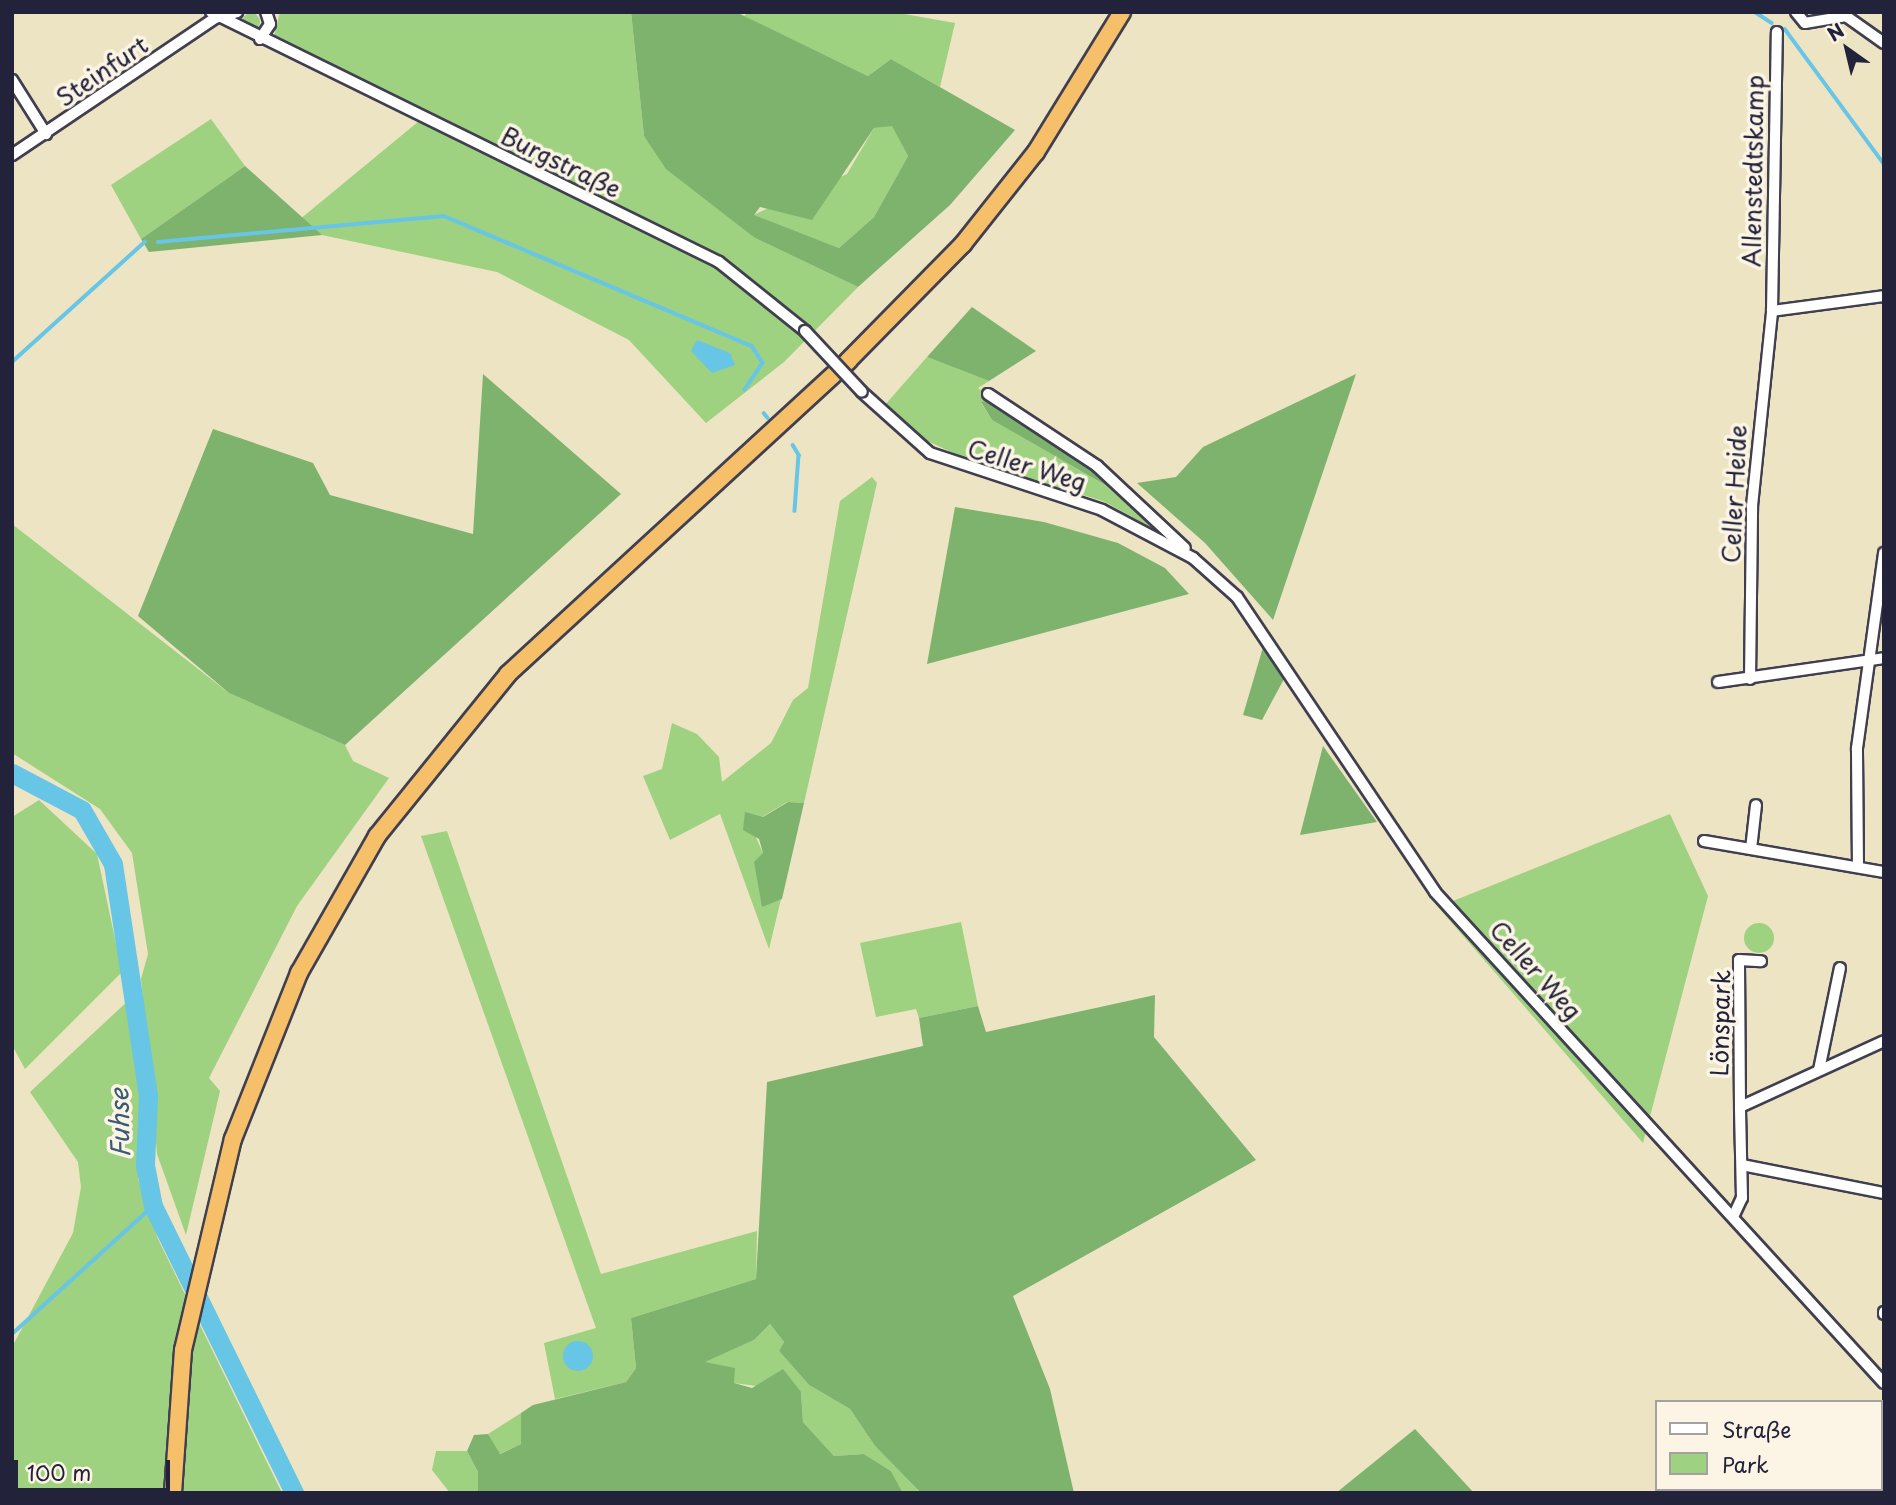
<!DOCTYPE html>
<html>
<head>
<meta charset="utf-8">
<style>
  body { margin:0 }
  #map { position:relative; width:1896px; height:1505px; overflow:hidden; background:#ede4c4; font-family:"Playpen Sans",sans-serif }
  div>[style] { position:absolute }
  .green>* { inset:0; background:#9ed180 }
  .round { border-radius:50% }
  .forest>* { inset:0; background:#7eb36e }
  .water>* { inset:0; background:#67c5e5 }
  .stream>* { height:3.5px; margin:-1.75px; padding:0 1.75px; transform-origin:1.75px; border-radius:1.75px; background:#67c5e5 }
  .river>* { height:19px; margin:-9.5px; padding:0 9.5px; transform-origin:9.5px; border-radius:9.5px; background:#67c5e5 }
  .roads { filter:drop-shadow(2px 0 #403f50) drop-shadow(-2px 0 #403f50) drop-shadow(0 2px #403f50) drop-shadow(0 -2px #403f50) }
  .minor>* { height:10px; margin:-5px; padding:0 5px; transform-origin:5px; border-radius:5px; background:#fff }
  .highway>* { height:16px; margin:-8px; padding:0 8px; transform-origin:8px; border-radius:8px; background:#f6c06b }
  .bridges { filter:drop-shadow(2px 0 #403f50) drop-shadow(-2px 0 #403f50) drop-shadow(0 2px #403f50) drop-shadow(0 -2px #403f50) }
  .minor-bridge>* { height:10px; margin:-5px; padding:0 5px; transform-origin:5px; border-radius:5px; background:#fff }
  span { translate:-50% -50%; white-space:nowrap; text-align:center; line-height:1.15; -webkit-text-stroke:7px #fcf5e5; paint-order:stroke }
  .street-label { font-size:24px; color:#22223b }
  .water-label { font-size:26px; color:#3a5b76; font-style:italic }
  .frame { position:absolute; inset:0; border:14px solid #22223b; pointer-events:none }
  .legend { position:absolute; left:1655px; top:1400px; width:228px; height:91px; box-sizing:border-box; background:#fcf5e5; border:2px solid #a5a1a1; margin:0; padding:9px 12px; list-style:none; font-size:21px; color:#22223b }
  .legend li { display:flex; align-items:center; gap:14px; height:35px }
  .legend b { width:35px; border:2px solid #a5a1a1 }
  .north { position:absolute; left:1812px; top:14px; width:70px; height:70px; -webkit-text-stroke:5px #fcf5e5; paint-order:stroke; rotate:326deg; font-size:19px; font-weight:700; line-height:28px; text-align:center; color:#22223b }
  .north::after { content:''; display:block; margin:auto; width:24px; height:32px; background:#22223b; clip-path:polygon(50% 0,100% 100%,50% 72%,0 100%) }
  .scale { position:absolute; left:14px; top:1460px; width:156px; height:32px; box-sizing:border-box; border:4px solid #22223b; border-top:0; padding-left:9px; font-size:21px; line-height:24px; white-space:nowrap; color:#22223b; -webkit-text-stroke:5px #fcf5e5; paint-order:stroke }
</style>
</head>
<body>
<div id="map">
  <div class="green">
    <i style="clip-path:polygon(280px 12px,631px 12px,644px 136px,755px 238px,858px 287px,784px 362px,706px 423px,629px 340px,497px 272px,322px 235px,299px 220px,430px 112px,273px 40px)"></i>
    <i style="clip-path:polygon(749px 12px,893px 12px,955px 23px,940px 87px,891px 59px,868px 76px,744px 16px)"></i>
    <i class="round" style="left:242px;top:13px;width:18px;height:18px"></i>
    <i style="clip-path:polygon(211px 119px,245px 166px,141px 239px,111px 185px)"></i>
    <i style="clip-path:polygon(892px 125px,908px 156px,874px 217px,839px 248px,753px 215px,847px 174px,874px 128px)"></i>
    <i style="clip-path:polygon(927px 357px,989px 381px,978px 388px,994px 400px,981px 403px,992px 420px,1124px 496px,1169px 537px,1103px 501px,972px 462px,915px 435px,884px 406px)"></i>
    <i style="clip-path:polygon(872px 477px,877px 483px,804px 803px,787px 802px,762px 817px,745px 813px,763px 853px,762px 906px,781px 899px,769px 949px,720px 814px,670px 840px,643px 776px,662px 769px,672px 723px,697px 734px,719px 757px,722px 782px,771px 743px,793px 700px,808px 688px,840px 501px)"></i>
    <i style="clip-path:polygon(12px 524px,229px 693px,345px 745px,353px 761px,389px 778px,297px 906px,209px 1078px,220px 1091px,186px 1235px,157px 1154px,141px 979px,148px 954px,132px 853px,100px 809px,12px 753px)"></i>
    <i style="clip-path:polygon(39px 800px,97px 854px,122px 972px,25px 1069px,12px 1045px,12px 817px)"></i>
    <i style="clip-path:polygon(1670px 814px,1708px 896px,1643px 1143px,1438px 907px)"></i>
    <i style="clip-path:polygon(447px 831px,601px 1274px,757px 1231px,756px 1279px,631px 1318px,636px 1368px,626px 1382px,555px 1399px,544px 1343px,596px 1328px,421px 836px)"></i>
    <i style="clip-path:polygon(961px 922px,978px 1006px,919px 1018px,916px 1009px,876px 1017px,860px 943px)"></i>
    <i class="round" style="left:1744px;top:923px;width:30px;height:30px"></i>
    <i style="clip-path:polygon(130px 999px,141px 1084px,138px 1179px,158px 1239px,282px 1493px,12px 1493px,12px 1347px,73px 1233px,81px 1187px,78px 1162px,30px 1092px)"></i>
    <i style="clip-path:polygon(770px 1324px,784px 1342px,779px 1351px,809px 1385px,850px 1409px,875px 1446px,921px 1493px,903px 1493px,891px 1471px,864px 1454px,834px 1456px,803px 1422px,801px 1392px,734px 1383px,704px 1362px,754px 1340px)"></i>
    <i style="clip-path:polygon(521px 1413px,521px 1444px,499px 1454px,488px 1434px)"></i>
    <i style="clip-path:polygon(436px 1451px,467px 1451px,478px 1472px,478px 1493px,450px 1493px,432px 1470px)"></i>
  </div>
  <div class="forest">
    <i style="clip-path:polygon(evenodd,631px 12px,736px 12px,868px 76px,891px 59px,1015px 130px,950px 205px,858px 287px,755px 238px,666px 169px,644px 136px,631px 12px,892px 126px,908px 156px,874px 217px,839px 248px,754px 215px,760px 207px,812px 220px,874px 128px,892px 126px)"></i>
    <i style="clip-path:polygon(245px 166px,322px 235px,149px 252px,141px 239px)"></i>
    <i style="clip-path:polygon(972px 307px,1036px 351px,989px 381px,927px 357px)"></i>
    <i style="clip-path:polygon(483px 374px,621px 494px,345px 745px,229px 693px,138px 616px,213px 429px,313px 463px,330px 495px,473px 534px)"></i>
    <i style="clip-path:polygon(1356px 374px,1273px 620px,1205px 543px,1137px 483px,1176px 477px,1203px 447px)"></i>
    <i style="clip-path:polygon(994px 400px,1094px 469px,1126px 497px,992px 420px,981px 402px)"></i>
    <i style="clip-path:polygon(955px 507px,1044px 522px,1118px 543px,1165px 568px,1189px 594px,927px 664px)"></i>
    <i style="clip-path:polygon(1264px 644px,1284px 679px,1262px 720px,1243px 715px)"></i>
    <i style="clip-path:polygon(1323px 746px,1377px 822px,1300px 835px)"></i>
    <i style="clip-path:polygon(788px 802px,804px 803px,782px 899px,762px 907px,754px 862px,763px 853px,759px 839px,743px 830px,745px 812px,763px 817px)"></i>
    <i style="clip-path:polygon(1155px 995px,1154px 1037px,1256px 1160px,1013px 1296px,1050px 1389px,1074px 1493px,921px 1493px,875px 1446px,850px 1409px,809px 1385px,779px 1351px,784px 1342px,770px 1324px,754px 1340px,705px 1362px,735px 1368px,734px 1383px,752px 1388px,783px 1369px,801px 1392px,803px 1422px,834px 1456px,864px 1454px,891px 1471px,903px 1493px,478px 1493px,478px 1472px,467px 1451px,474px 1435px,488px 1434px,500px 1454px,521px 1444px,521px 1413px,533px 1405px,626px 1382px,636px 1368px,631px 1318px,756px 1279px,767px 1082px,923px 1046px,919px 1018px,978px 1006px,986px 1032px)"></i>
    <i style="clip-path:polygon(1415px 1429px,1474px 1493px,1336px 1493px)"></i>
  </div>
  <div class="water">
    <i style="clip-path:polygon(697px 340px,730px 353px,735px 365px,712px 373px,691px 351px)"></i>
    <i class="round" style="left:563px;top:1341px;width:30px;height:30px"></i>
  </div>
  <div class="stream">
    <i style="left:1755px;top:12px;width:20px;rotate:33deg"></i>
    <i style="left:1785px;top:29px;width:167px;rotate:53.7deg"></i>
    <i style="left:158px;top:242px;width:287px;rotate:-5.2deg"></i>
    <i style="left:444px;top:216px;width:334px;rotate:22.9deg"></i>
    <i style="left:752px;top:346px;width:20px;rotate:57deg"></i>
    <i style="left:763px;top:363px;width:32px;rotate:124deg"></i>
    <i style="left:12px;top:362px;width:179px;rotate:-42.1deg"></i>
    <i style="left:764px;top:413px;width:6px;rotate:51deg"></i>
    <i style="left:793px;top:445px;width:12px;rotate:59deg"></i>
    <i style="left:799px;top:455px;width:56px;rotate:94.1deg"></i>
    <i style="left:12px;top:1334px;width:190px;rotate:-42.2deg"></i>
  </div>
  <div class="river">
    <i style="left:12px;top:773px;width:79px;rotate:27.9deg"></i>
    <i style="left:82px;top:810px;width:62px;rotate:60.1deg"></i>
    <i style="left:113px;top:864px;width:235px;rotate:81.4deg"></i>
    <i style="left:148px;top:1096px;width:69px;rotate:92.5deg"></i>
    <i style="left:145px;top:1165px;width:42px;rotate:79deg"></i>
    <i style="left:153px;top:1206px;width:320px;rotate:63.8deg"></i>
  </div>
  <div class="roads">
    <div class="minor">
      <i style="left:211px;top:12px;width:566px;rotate:26.2deg"></i>
      <i style="left:719px;top:262px;width:110px;rotate:38.7deg"></i>
      <i style="left:1796px;top:12px;width:14px;rotate:51deg"></i>
      <i style="left:1805px;top:23px;width:43px;rotate:-9.5deg"></i>
      <i style="left:1843px;top:14px;width:50px;rotate:35.3deg"></i>
      <i style="left:260px;top:39px;width:18px;rotate:-56deg"></i>
      <i style="left:270px;top:24px;width:13px;rotate:-108deg"></i>
      <i style="left:12px;top:80px;width:64px;rotate:57.8deg"></i>
      <i style="left:12px;top:155px;width:245px;rotate:-34deg"></i>
      <i style="left:215px;top:18px;width:23px;rotate:-15deg"></i>
      <i style="left:1772px;top:311px;width:113px;rotate:-7.6deg"></i>
      <i style="left:862px;top:392px;width:91px;rotate:41.9deg"></i>
      <i style="left:930px;top:453px;width:181px;rotate:18.3deg"></i>
      <i style="left:1102px;top:510px;width:103px;rotate:27.8deg"></i>
      <i style="left:1193px;top:558px;width:59px;rotate:41.6deg"></i>
      <i style="left:1237px;top:597px;width:355px;rotate:56.1deg"></i>
      <i style="left:1435px;top:892px;width:665px;rotate:47.56deg"></i>
      <i style="left:988px;top:394px;width:131px;rotate:33.4deg"></i>
      <i style="left:1097px;top:466px;width:120px;rotate:43deg"></i>
      <i style="left:1750px;top:679px;width:173px;rotate:-89.3deg"></i>
      <i style="left:1752px;top:506px;width:196px;rotate:-84.1deg"></i>
      <i style="left:1772px;top:311px;width:279px;rotate:-89deg"></i>
      <i style="left:1718px;top:682px;width:168px;rotate:-8.2deg"></i>
      <i style="left:1704px;top:841px;width:183px;rotate:9.8deg"></i>
      <i style="left:1751px;top:849px;width:44px;rotate:-83.5deg"></i>
      <i style="left:1858px;top:867px;width:119px;rotate:-90.5deg"></i>
      <i style="left:1857px;top:748px;width:197px;rotate:-82.1deg"></i>
      <i style="left:1819px;top:1070px;width:104px;rotate:-78.4deg"></i>
      <i style="left:1740px;top:1107px;width:147px;rotate:-90.4deg"></i>
      <i style="left:1739px;top:960px;width:22px;rotate:3deg"></i>
      <i style="left:1742px;top:1165px;width:145px;rotate:11.2deg"></i>
      <i style="left:1733px;top:1217px;width:21px;rotate:-65deg"></i>
      <i style="left:1742px;top:1198px;width:91px;rotate:-91.3deg"></i>
      <i style="left:1740px;top:1107px;width:158px;rotate:-24.6deg"></i>
      <i style="left:1884px;top:1312px;width:2px;rotate:90deg"></i>
    </div>
    <div class="highway">
      <i style="left:173px;top:1493px;width:143px;rotate:-86deg"></i>
      <i style="left:183px;top:1350px;width:217px;rotate:-76.7deg"></i>
      <i style="left:233px;top:1139px;width:179px;rotate:-68.3deg"></i>
      <i style="left:299px;top:973px;width:158px;rotate:-60.3deg"></i>
      <i style="left:377px;top:836px;width:208px;rotate:-51deg"></i>
      <i style="left:508px;top:674px;width:462px;rotate:-42.6deg"></i>
      <i style="left:848px;top:361px;width:164px;rotate:-45.5deg"></i>
      <i style="left:963px;top:244px;width:117px;rotate:-51.6deg"></i>
      <i style="left:1036px;top:152px;width:164px;rotate:-58.4deg"></i>
    </div>
  </div>
  <div class="bridges">
    <div class="minor-bridge">
      <i style="left:805px;top:331px;width:83px;rotate:46.9deg"></i>
    </div>
  </div>
  <div class="street-label">
    <span style="left:102px;top:71px;rotate:-34deg">Steinfurt</span>
    <span style="left:561px;top:162px;rotate:26deg">Burgstraße</span>
    <span style="left:1753px;top:171px;rotate:-89deg">Allenstedtskamp</span>
    <span style="left:1027px;top:465px;rotate:17deg">Celler Weg</span>
    <span style="left:1734px;top:494px;rotate:-87deg">Celler Heide</span>
    <span style="left:1536px;top:970px;rotate:48deg">Celler Weg</span>
    <span style="left:1720px;top:1023px;rotate:-89deg">Lönspark</span>
  </div>
  <div class="water-label">
    <span style="left:119px;top:1123px;rotate:-91deg">Fuhse</span>
  </div>
  <div class="frame"></div>
  <ul class="legend">
  <li><b style="height:9px;background:#fff"></b>Straße</li>
  <li><b style="height:19px;background:#9ed180"></b>Park</li>
  </ul>
  <div class="north">N</div>
  <div class="scale">100 m</div>
</div>
</body>
</html>
